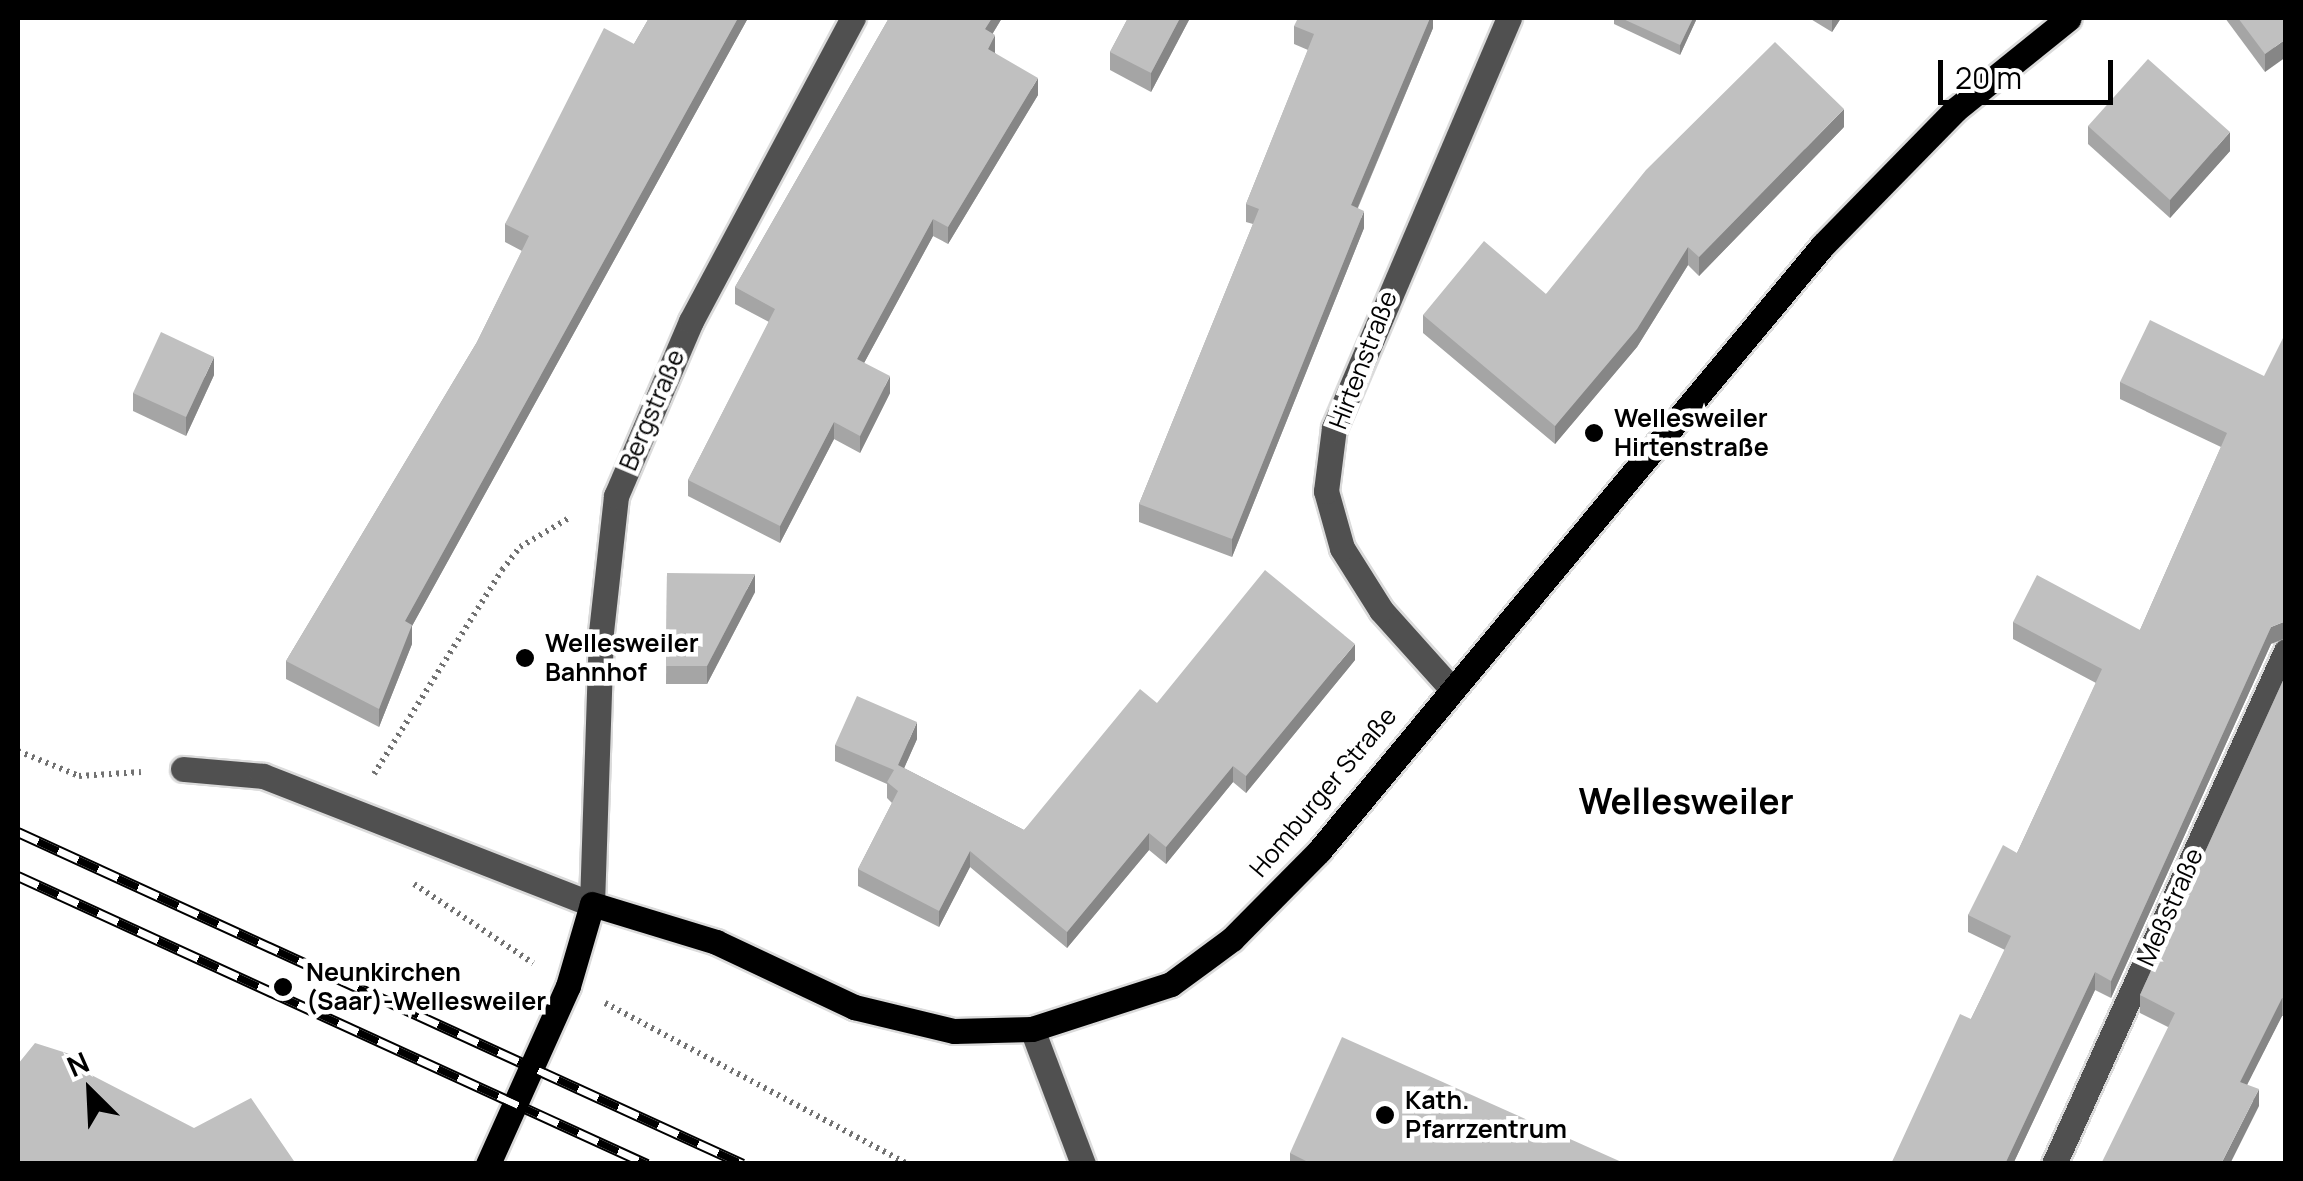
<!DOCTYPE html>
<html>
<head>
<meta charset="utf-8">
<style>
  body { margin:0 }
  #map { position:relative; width:2303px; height:1181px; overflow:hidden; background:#fff; font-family:Manrope,sans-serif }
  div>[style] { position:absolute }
  .path>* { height:6px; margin-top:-3px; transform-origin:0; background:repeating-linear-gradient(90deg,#727272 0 2.5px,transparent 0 7.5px) }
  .roads { filter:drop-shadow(2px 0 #dbdbdb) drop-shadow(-2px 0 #dbdbdb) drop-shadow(0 2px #dbdbdb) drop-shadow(0 -2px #dbdbdb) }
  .minor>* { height:25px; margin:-12.5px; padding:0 12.5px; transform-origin:12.5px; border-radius:12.5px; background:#505050 }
  .major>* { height:25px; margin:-12.5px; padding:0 12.5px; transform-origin:12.5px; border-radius:12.5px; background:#000 }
  .rail>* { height:11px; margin-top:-5.5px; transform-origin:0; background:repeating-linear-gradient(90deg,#fff 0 22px,#000 0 44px); box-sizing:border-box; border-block:2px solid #000 }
  .wall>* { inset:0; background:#a5a5a5 }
  .shaded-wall>* { inset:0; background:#868686 }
  .building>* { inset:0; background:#c0c0c0 }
  .dots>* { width:28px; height:28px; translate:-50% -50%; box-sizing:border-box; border:5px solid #fff; border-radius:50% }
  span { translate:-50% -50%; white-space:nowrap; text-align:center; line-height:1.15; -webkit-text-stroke:9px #fff; paint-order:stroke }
  .street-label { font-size:25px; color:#000 }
  .poi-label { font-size:25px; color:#000; font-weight:700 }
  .left { translate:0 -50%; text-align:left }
  .district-label { font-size:35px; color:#000; font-weight:700 }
  .frame { position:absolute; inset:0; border:20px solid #000; pointer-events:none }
  .north { position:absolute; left:40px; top:1041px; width:100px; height:100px; -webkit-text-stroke:8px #fff; paint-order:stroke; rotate:336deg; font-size:28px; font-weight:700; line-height:40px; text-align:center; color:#000 }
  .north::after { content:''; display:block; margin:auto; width:35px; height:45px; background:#000; clip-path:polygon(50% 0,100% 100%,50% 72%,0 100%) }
  .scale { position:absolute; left:1938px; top:60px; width:175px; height:45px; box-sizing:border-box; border:5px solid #000; border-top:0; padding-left:12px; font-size:30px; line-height:35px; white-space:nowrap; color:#000; -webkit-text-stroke:8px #fff; paint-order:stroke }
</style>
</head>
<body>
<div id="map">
  <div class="path">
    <i style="left:18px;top:751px;width:66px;rotate:22.3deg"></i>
    <i style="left:79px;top:776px;width:62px;rotate:-3.7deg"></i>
    <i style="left:374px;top:774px;width:241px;rotate:-57.9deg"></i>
    <i style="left:502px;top:570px;width:29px;rotate:-52deg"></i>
    <i style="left:520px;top:547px;width:57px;rotate:-30.6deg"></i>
    <i style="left:414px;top:884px;width:143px;rotate:33.6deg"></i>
    <i style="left:605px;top:1003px;width:343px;rotate:28deg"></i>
  </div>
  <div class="roads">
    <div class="minor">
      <i style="left:1450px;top:687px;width:103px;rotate:-131.9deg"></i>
      <i style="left:1381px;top:610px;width:73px;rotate:-122.2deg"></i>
      <i style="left:1342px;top:548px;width:59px;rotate:-105.7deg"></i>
      <i style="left:1326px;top:491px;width:64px;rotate:-82.8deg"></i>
      <i style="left:1334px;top:428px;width:446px;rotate:-66.9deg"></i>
      <i style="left:183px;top:769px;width:80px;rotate:5deg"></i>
      <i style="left:263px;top:776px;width:353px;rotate:21.3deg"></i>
      <i style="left:592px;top:904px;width:272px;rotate:-88.1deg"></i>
      <i style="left:601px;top:632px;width:137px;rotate:-83.7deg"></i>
      <i style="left:616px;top:496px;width:190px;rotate:-66.8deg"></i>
      <i style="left:691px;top:321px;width:344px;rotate:-61.9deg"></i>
      <i style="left:1032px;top:1029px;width:144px;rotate:69.3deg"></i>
      <i style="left:2054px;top:1164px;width:563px;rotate:-65.67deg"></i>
    </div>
    <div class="major">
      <i style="left:488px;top:1164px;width:195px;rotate:-65.8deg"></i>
      <i style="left:568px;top:986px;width:85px;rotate:-73.7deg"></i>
      <i style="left:592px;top:904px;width:130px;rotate:17deg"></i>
      <i style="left:716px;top:942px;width:153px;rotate:25.2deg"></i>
      <i style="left:854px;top:1007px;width:103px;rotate:13.5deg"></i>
      <i style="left:954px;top:1031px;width:78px;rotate:-1.5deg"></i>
      <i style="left:1032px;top:1029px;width:146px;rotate:-17.9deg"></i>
      <i style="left:1171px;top:984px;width:76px;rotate:-36.4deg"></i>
      <i style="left:1232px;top:939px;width:124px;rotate:-45.3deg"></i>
      <i style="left:1319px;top:851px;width:788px;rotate:-50.25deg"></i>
      <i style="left:1823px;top:245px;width:189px;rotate:-45.6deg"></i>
      <i style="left:1955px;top:110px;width:146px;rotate:-38.9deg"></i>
    </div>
  </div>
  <div class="rail">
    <i style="left:18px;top:832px;width:797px;rotate:24.6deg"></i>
    <i style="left:18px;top:876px;width:692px;rotate:24.6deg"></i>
  </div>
  <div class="wall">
    <i style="clip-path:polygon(649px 18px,748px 18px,412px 626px,412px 644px,379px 727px,286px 679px,286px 661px,477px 342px,522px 251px,505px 242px,505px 224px,634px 44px)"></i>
    <i style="clip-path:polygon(889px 18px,1002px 18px,993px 33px,995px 53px,1038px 95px,948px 244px,933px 236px,864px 363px,890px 393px,860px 453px,834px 439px,780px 543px,688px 496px,688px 480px,769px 322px,735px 304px,735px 287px)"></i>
    <i style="clip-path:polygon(1128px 18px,1190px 18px,1151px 92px,1110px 70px,1110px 52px)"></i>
    <i style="clip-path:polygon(1433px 18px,1433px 28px,1358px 208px,1364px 228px,1232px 557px,1139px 522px,1139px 504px,1253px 224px,1246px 222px,1246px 204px,1308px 50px,1294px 44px,1294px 26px)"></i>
    <i style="clip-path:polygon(1614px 18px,1697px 18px,1680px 55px,1614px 24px)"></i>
    <i style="clip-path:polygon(1809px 18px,1841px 18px,1832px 32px)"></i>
    <i style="clip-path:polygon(2225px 18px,2286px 18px,2265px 72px)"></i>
    <i style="clip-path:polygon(2088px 126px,2230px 151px,2170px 218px,2088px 144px)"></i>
    <i style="clip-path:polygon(1844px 127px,1699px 276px,1688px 265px,1637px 347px,1555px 444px,1423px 333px,1423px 315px,1546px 294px)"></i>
    <i style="clip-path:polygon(214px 375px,186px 436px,133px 411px,133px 393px)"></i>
    <i style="clip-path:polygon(2264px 376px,2271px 644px,2111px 998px,2095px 990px,2013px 1164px,1891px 1164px,1971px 1019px,2005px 950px,1968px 932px,1968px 915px,2017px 853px,2096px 683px,2013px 639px,2013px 622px,2140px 630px,2221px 447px,2120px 399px,2120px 382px)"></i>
    <i style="clip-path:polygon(667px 573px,755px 592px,707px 684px,666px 684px)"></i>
    <i style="clip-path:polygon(1355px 660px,1246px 793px,1233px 782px,1166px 864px,1149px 850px,1067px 948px,970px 867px,939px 927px,858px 886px,858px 869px,892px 803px,887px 798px,887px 784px,835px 761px,835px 745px,917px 739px,904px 768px,1024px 830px,1157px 703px)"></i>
    <i style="clip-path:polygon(2286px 674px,2286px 1016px,2282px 1016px,2247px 1084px,2259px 1106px,2168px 1027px,2140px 1013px,2140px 995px)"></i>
    <i style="clip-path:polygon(1290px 1153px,1626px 1164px,1290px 1164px)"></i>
  </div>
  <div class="shaded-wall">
    <i style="clip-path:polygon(738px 18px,748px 18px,412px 626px,412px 644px,379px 727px,379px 709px,405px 621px)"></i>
    <i style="clip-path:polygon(992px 18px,1002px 18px,985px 46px,985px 29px)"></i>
    <i style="clip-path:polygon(1180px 18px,1190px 18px,1151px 92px,1151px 73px)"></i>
    <i style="clip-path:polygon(1430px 18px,1433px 18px,1433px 28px,1351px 223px,1351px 205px)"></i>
    <i style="clip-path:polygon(1693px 18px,1697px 18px,1680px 55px,1680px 45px)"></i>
    <i style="clip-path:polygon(1832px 18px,1841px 18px,1832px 32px)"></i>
    <i style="clip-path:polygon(995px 35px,995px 52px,988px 66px,988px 49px)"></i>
    <i style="clip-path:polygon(2286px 39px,2286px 57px,2265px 72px,2265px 54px)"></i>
    <i style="clip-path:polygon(1038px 78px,1038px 95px,948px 244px,948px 227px)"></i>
    <i style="clip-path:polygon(1844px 109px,1844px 127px,1699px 276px,1699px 257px)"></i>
    <i style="clip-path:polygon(2230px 132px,2230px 151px,2170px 218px,2170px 200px)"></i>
    <i style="clip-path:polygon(1364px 211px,1364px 228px,1232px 557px,1232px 539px)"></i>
    <i style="clip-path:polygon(933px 219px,933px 236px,857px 376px,857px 359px)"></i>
    <i style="clip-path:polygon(1688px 247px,1688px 265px,1637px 347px,1555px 444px,1555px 426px)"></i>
    <i style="clip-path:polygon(214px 357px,214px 375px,186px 436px,186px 417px)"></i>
    <i style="clip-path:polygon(890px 376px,890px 393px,860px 453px,860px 436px)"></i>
    <i style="clip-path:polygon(834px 422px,834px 439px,780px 543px,780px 526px)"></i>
    <i style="clip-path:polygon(755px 574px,755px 592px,707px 684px,707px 666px)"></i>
    <i style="clip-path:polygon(2286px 621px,2286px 638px,2271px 644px,2111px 998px,2111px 981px,2271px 627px)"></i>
    <i style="clip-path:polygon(1355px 644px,1355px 660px,1246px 793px,1246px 776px)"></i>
    <i style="clip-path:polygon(917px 722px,917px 739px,898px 782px,898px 765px)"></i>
    <i style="clip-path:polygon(1233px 766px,1233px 782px,1166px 864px,1166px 847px)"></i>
    <i style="clip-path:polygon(1149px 833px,1149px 850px,1067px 948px,1067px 932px)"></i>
    <i style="clip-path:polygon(970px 851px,970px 867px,939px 927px,939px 911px)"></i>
    <i style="clip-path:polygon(2095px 972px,2095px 990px,2013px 1164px,2005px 1164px)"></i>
    <i style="clip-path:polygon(2282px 998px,2282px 1016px,2240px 1099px,2240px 1082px)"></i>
    <i style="clip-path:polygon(2259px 1089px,2259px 1106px,2230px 1164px,2221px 1164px)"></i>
  </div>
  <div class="building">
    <i style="clip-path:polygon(649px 18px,738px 18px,405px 621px,412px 625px,379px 709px,286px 661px,477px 342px,529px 236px,505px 224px,604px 28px,634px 44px)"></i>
    <i style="clip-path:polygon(889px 18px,992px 18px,985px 29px,995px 35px,988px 49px,1038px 78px,948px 227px,933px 219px,857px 359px,890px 376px,860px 436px,834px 422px,780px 526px,688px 480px,775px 309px,735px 287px)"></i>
    <i style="clip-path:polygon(1128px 18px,1180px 18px,1151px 73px,1110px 52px)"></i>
    <i style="clip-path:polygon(1298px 18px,1430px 18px,1351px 205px,1364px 211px,1232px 539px,1139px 504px,1259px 209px,1246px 204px,1314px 34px,1294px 26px)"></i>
    <i style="clip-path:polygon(1621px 18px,1693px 18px,1680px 45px)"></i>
    <i style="clip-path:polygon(2238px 18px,2286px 18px,2286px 39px,2265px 54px)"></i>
    <i style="clip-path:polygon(1775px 42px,1844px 109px,1699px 257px,1688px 247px,1637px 329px,1555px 426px,1423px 315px,1484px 241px,1546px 294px,1646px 170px)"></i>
    <i style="clip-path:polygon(2148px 59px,2230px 132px,2170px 200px,2088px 126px)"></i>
    <i style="clip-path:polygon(2150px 320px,2264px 376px,2286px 332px,2286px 621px,2271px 627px,2111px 981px,2095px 972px,2005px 1164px,1891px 1164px,1960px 1014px,1971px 1019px,2011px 936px,1968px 915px,2003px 845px,2017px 853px,2102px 669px,2013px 622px,2037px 575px,2140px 630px,2227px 433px,2120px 382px)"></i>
    <i style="clip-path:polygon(161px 332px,214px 357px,186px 417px,133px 393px)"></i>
    <i style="clip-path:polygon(1265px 570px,1355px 644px,1246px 776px,1233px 766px,1166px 847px,1149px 833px,1067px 932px,970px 851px,939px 911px,858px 869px,898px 791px,887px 782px,894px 770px,835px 745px,857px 696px,917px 722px,898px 765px,1024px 830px,1140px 689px,1157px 703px)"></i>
    <i style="clip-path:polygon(667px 573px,755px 574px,707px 666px,666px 666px)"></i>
    <i style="clip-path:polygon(2286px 674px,2286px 999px,2282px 998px,2240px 1082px,2259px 1089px,2221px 1164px,2101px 1164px,2175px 1013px,2140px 995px)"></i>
    <i style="clip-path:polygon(1342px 1037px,1626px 1164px,1312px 1164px,1290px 1153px)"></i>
    <i style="clip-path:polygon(35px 1043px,79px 1057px,74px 1066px,194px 1128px,251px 1098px,296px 1164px,18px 1164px,18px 1064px)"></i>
  </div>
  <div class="dots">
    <i style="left:1594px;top:433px;background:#000"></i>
    <i style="left:525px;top:658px;background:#000"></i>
    <i style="left:283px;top:987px;background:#000"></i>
    <i style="left:1385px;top:1115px;background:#000"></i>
  </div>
  <div class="street-label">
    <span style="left:1363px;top:360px;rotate:-69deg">Hirtenstraße</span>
    <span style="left:652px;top:410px;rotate:-67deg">Bergstraße</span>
    <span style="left:1323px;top:792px;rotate:-50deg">Homburger Straße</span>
    <span style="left:2170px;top:907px;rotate:-66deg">Meßstraße</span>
  </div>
  <div class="poi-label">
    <span class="left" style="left:1614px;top:433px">Wellesweiler<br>Hirtenstraße</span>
    <span class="left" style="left:545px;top:658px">Wellesweiler<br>Bahnhof</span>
    <span class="left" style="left:306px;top:987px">Neunkirchen<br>(Saar)-Wellesweiler</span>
    <span class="left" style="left:1405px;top:1115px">Kath.<br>Pfarrzentrum</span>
  </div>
  <div class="district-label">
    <span style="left:1686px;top:801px">Wellesweiler</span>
  </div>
  <div class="frame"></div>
  <div class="north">N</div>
  <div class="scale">20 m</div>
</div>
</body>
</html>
